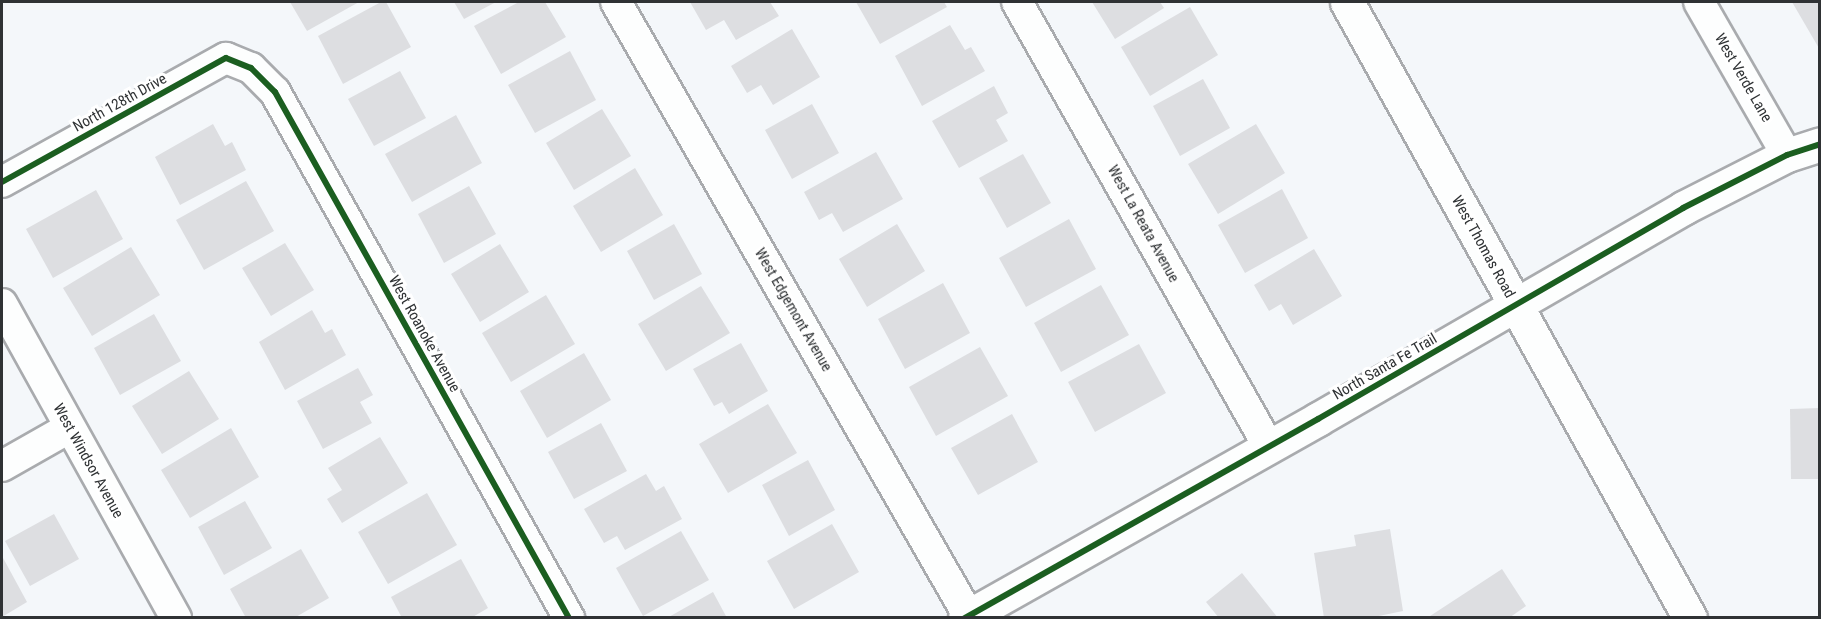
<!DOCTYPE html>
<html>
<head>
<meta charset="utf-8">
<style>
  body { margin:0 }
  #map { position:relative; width:1821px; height:619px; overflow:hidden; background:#f4f7fa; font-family:"Roboto Condensed",sans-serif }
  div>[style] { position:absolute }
  .building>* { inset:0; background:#dddee1 }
  .roads { filter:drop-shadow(2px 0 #a9abae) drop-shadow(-2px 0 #a9abae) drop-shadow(0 2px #a9abae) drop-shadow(0 -2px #a9abae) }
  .street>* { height:30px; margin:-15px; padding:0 15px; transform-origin:15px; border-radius:15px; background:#fdfefe }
  .secondary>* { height:33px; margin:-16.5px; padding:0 16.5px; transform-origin:16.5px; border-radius:16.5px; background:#fdfefe }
  .cycleway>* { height:6px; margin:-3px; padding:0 3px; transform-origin:3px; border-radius:3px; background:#1b5e20 }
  span { translate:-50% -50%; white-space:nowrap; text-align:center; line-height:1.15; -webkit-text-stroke:6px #fff; paint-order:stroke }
  .street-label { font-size:15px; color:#2f3234 }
  .frame { position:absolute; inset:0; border:3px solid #2f3234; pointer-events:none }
</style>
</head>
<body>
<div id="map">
  <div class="building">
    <i style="clip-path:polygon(290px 2px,359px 2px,307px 31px)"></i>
    <i style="clip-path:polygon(381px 2px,386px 2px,411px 47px,343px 84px,318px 36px)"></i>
    <i style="clip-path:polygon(454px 2px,496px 2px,464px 19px)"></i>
    <i style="clip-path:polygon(519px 2px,545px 2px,566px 37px,501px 74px,474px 26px)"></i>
    <i style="clip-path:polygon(690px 2px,770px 2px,779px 16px,736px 40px,724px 20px,706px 30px)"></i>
    <i style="clip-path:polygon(856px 2px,944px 2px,947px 7px,880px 44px)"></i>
    <i style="clip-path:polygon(1092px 2px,1160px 2px,1164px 8px,1115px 39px)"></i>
    <i style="clip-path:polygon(1792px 2px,1820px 2px,1820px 50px)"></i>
    <i style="clip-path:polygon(1190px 7px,1218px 55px,1150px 96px,1121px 47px)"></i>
    <i style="clip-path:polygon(950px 25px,965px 50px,971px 47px,985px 71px,922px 106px,895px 56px)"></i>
    <i style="clip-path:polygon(792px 29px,820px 77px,773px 105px,761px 85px,747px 93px,731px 66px)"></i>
    <i style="clip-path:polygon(570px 51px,596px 100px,535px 133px,508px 85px)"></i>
    <i style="clip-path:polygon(400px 71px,426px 118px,374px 146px,348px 99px)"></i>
    <i style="clip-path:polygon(1203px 79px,1230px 128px,1180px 156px,1153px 106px)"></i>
    <i style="clip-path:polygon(994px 86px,1008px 113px,996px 120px,1008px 141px,959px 168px,932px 121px)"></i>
    <i style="clip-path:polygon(812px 104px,839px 153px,792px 179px,765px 130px)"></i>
    <i style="clip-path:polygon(602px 109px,631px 156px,574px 190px,546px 143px)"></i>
    <i style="clip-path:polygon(456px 115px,482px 163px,412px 202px,385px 154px)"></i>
    <i style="clip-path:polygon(213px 124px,225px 146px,232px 142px,246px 170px,180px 205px,155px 157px)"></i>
    <i style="clip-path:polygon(1256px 124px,1285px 173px,1218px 214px,1188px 164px)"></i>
    <i style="clip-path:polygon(876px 152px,903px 199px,843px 232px,832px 213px,819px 220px,804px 192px)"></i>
    <i style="clip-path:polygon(1023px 154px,1051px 203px,1007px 228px,979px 178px)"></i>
    <i style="clip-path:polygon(635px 168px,663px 215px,601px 252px,573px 206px)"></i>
    <i style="clip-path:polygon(246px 181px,274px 231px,204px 270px,176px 220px)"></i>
    <i style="clip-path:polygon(469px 186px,496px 234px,444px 263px,418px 214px)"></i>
    <i style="clip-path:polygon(1282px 189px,1308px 238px,1245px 273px,1218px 225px)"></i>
    <i style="clip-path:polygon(96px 190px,123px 239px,53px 278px,26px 229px)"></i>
    <i style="clip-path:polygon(1069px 219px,1096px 269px,1026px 307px,999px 258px)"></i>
    <i style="clip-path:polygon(674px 224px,702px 274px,654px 300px,627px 251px)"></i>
    <i style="clip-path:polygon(897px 224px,925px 271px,867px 307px,839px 259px)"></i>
    <i style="clip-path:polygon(285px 243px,314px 290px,271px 316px,242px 268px)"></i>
    <i style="clip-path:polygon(500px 244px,529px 292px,480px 322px,451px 274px)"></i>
    <i style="clip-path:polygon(131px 247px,160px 295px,92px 336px,63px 288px)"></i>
    <i style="clip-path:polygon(1314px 249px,1342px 296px,1293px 325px,1281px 304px,1269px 311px,1254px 285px)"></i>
    <i style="clip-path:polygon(943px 283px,970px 333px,905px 369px,878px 319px)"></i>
    <i style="clip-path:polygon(1101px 285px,1129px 335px,1061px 372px,1034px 323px)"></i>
    <i style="clip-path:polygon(701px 286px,730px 333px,666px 371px,638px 324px)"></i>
    <i style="clip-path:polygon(546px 295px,575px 344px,511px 382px,482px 333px)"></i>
    <i style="clip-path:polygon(312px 310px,325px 333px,332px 329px,346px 355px,285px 390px,259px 342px)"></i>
    <i style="clip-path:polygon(154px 314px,181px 361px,120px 395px,94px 348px)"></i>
    <i style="clip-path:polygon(741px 343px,768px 391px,729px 414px,722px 402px,714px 406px,693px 369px)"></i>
    <i style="clip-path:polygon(1139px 344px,1166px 393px,1095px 432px,1068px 382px)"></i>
    <i style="clip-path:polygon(980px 347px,1008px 396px,936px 436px,909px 387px)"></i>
    <i style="clip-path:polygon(584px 353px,611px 400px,547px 438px,520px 391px)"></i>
    <i style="clip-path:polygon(358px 368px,373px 395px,360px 402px,372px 423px,323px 449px,297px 401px)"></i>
    <i style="clip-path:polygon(189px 371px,219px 419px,162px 454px,132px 406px)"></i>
    <i style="clip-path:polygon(768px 404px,797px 453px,728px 493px,699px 444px)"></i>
    <i style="clip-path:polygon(1820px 408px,1820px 479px,1791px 479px,1790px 409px)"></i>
    <i style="clip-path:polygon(1012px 414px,1038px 462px,978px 495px,951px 448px)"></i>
    <i style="clip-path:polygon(601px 423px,627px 471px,574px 499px,548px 452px)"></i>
    <i style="clip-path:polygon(231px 428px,259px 477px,190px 518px,161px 470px)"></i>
    <i style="clip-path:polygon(380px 437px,408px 483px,342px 523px,327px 499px,342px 490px,328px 468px)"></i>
    <i style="clip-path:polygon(808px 460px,835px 510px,789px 536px,762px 485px)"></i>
    <i style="clip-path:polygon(646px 474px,656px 491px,664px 486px,682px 519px,625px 550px,617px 536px,604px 543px,584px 509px)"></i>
    <i style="clip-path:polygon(427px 493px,457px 545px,388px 584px,358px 532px)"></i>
    <i style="clip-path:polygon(245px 501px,272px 548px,224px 575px,198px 527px)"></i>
    <i style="clip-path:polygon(54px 514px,79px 559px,30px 586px,5px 541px)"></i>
    <i style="clip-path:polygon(832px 524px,859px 572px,794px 609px,767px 561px)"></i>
    <i style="clip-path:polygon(1390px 529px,1403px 611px,1369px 618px,1324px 618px,1314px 553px,1356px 546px,1354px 535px)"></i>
    <i style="clip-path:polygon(681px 531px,709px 580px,643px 616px,616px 568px)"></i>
    <i style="clip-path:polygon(301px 549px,329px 598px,294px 618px,246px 618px,230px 589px)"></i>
    <i style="clip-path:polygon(2px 556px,27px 602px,2px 617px)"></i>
    <i style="clip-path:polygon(461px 559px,488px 608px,471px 618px,402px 618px,391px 597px)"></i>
    <i style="clip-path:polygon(1502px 569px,1526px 606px,1509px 618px,1427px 618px)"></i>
    <i style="clip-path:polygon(1242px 573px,1278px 618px,1219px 618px,1206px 602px)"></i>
    <i style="clip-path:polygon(713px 592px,727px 618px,667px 618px)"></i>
  </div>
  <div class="roads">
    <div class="street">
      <i style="left:616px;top:2px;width:710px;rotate:60.12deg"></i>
      <i style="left:1017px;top:2px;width:511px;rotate:60.48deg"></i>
      <i style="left:1699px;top:2px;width:177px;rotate:60.1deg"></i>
      <i style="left:2px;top:182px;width:256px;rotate:-29deg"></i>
      <i style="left:226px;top:58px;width:27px;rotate:22deg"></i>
      <i style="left:251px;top:68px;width:34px;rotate:45deg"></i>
      <i style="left:275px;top:92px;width:603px;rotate:60.8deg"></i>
      <i style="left:2px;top:304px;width:359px;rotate:61deg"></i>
      <i style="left:2px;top:466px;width:77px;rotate:-29.6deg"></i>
    </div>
    <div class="secondary">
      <i style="left:1347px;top:2px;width:705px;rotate:60.89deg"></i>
      <i style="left:965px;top:618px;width:405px;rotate:-29.4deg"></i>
      <i style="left:1318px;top:419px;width:422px;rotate:-30deg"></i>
      <i style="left:1683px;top:208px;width:117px;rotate:-27deg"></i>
      <i style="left:1787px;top:155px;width:35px;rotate:-18deg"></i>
    </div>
  </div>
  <div class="cycleway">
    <i style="left:2px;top:182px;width:256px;rotate:-29deg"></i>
    <i style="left:226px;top:58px;width:27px;rotate:22deg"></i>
    <i style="left:251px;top:68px;width:34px;rotate:45deg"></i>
    <i style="left:275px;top:92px;width:603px;rotate:60.8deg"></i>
    <i style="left:965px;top:618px;width:405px;rotate:-29.4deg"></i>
    <i style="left:1318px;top:419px;width:422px;rotate:-30deg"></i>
    <i style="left:1683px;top:208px;width:117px;rotate:-27deg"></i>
    <i style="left:1787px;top:155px;width:35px;rotate:-18deg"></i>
  </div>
  <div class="street-label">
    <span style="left:1743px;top:78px;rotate:60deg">West Verde Lane</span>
    <span style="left:120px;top:103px;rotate:-29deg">North 128th Drive</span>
    <span style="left:1143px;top:224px;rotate:61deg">West La Reata Avenue</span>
    <span style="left:1483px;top:247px;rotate:61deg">West Thomas Road</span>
    <span style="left:793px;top:310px;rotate:60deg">West Edgemont Avenue</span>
    <span style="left:424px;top:334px;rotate:61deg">West Roanoke Avenue</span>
    <span style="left:1385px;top:367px;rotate:-30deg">North Santa Fe Trail</span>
    <span style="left:88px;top:461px;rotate:61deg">West Windsor Avenue</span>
  </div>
  <div class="frame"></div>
</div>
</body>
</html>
